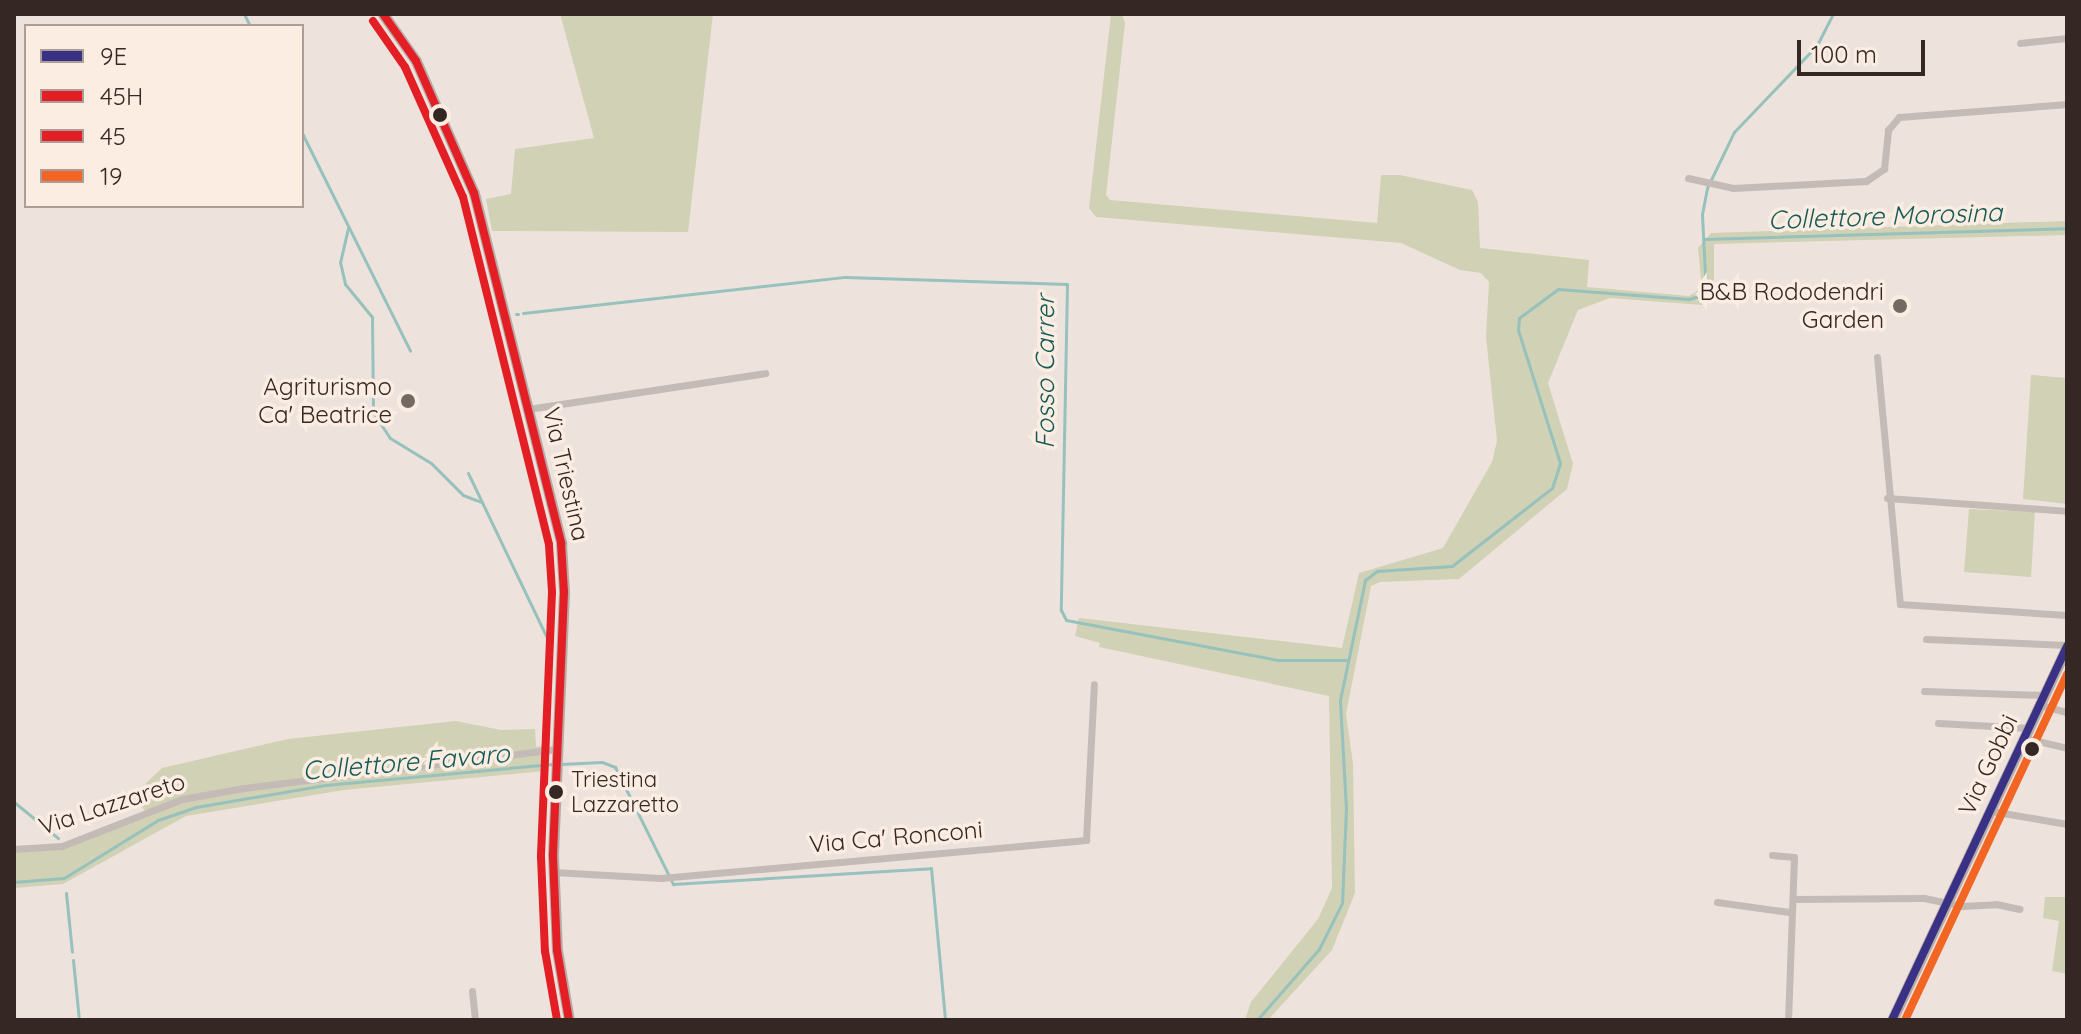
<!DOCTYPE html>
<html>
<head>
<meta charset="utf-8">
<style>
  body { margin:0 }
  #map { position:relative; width:2081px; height:1034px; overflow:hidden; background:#ede3dc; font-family:Quicksand,sans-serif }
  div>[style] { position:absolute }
  .green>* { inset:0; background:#d0d1b5 }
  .stream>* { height:3px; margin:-1.5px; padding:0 1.5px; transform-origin:1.5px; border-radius:1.5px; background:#97c1bc }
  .street>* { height:7px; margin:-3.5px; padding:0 3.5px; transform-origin:3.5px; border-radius:3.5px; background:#c5bbb6 }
  .secondary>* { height:11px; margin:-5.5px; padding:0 5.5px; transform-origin:5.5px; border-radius:5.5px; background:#b6aba6 }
  .bus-1>* { height:8px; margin:-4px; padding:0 4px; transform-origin:4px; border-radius:4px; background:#393185 }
  .bus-2>* { height:8px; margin:-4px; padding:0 4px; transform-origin:4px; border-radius:4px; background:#e31e24 }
  .bus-3>* { height:8px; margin:-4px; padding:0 4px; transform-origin:4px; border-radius:4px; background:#e31e24 }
  .bus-4>* { height:8px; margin:-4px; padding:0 4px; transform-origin:4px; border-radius:4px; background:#f26522 }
  .dots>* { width:22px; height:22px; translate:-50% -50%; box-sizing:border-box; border:4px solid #fbede2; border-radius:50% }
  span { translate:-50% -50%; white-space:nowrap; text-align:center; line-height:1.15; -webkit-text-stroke:7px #fbede2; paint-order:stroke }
  .bus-label { font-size:22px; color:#352824 }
  .left { translate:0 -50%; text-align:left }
  .poi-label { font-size:24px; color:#352824 }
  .right { translate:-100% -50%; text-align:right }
  .street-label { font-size:24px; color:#352824 }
  .water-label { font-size:26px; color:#165a57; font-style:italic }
  .frame { position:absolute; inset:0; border:16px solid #352824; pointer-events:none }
  .legend { position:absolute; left:24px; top:24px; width:280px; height:184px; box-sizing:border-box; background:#fbede2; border:2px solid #ac9e96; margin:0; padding:10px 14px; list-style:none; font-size:24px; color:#352824 }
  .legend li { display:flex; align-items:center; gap:16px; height:40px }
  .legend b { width:40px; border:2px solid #ac9e96 }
  .scale { position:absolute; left:1797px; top:40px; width:128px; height:36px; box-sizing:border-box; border:4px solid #352824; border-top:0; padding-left:10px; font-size:24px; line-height:28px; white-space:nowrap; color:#352824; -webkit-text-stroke:6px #fbede2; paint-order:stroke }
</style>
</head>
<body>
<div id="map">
  <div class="green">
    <i style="clip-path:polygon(560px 14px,713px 14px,688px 232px,492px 231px,486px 199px,511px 194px,515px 149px,594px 138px)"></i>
    <i style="clip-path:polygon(1111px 14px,1122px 14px,1125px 23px,1106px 195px,1110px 200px,1377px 223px,1381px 175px,1400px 175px,1472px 190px,1478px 202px,1480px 248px,1589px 260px,1587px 287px,1689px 296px,1702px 288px,1698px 248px,1711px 233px,2067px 221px,2067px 235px,1714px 244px,1714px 290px,1702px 305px,1610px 298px,1578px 310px,1548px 383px,1573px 464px,1567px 489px,1459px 579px,1380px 582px,1371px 586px,1346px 714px,1353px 764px,1355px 893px,1332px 950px,1268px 1020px,1245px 1020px,1251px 1002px,1318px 919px,1332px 888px,1329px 696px,1099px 647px,1100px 643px,1075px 636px,1079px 618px,1342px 648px,1359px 573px,1443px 548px,1492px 462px,1497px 441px,1486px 337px,1489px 282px,1481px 273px,1460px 270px,1401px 243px,1096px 217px,1089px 208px)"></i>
    <i style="clip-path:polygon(2031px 375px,2067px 378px,2067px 504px,2023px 499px)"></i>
    <i style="clip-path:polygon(1969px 509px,2035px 512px,2031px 577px,1964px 572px)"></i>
    <i style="clip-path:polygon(456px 721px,501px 730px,535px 729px,536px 747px,547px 745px,545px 771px,344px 790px,186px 816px,63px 884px,14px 888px,14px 852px,71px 846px,147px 814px,142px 807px,146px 783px,162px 768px,288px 739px)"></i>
    <i style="clip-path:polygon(2045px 897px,2067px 897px,2067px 974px,2052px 971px,2059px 921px,2043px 918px)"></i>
  </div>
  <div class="stream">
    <i style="left:244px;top:14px;width:13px;rotate:63deg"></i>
    <i style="left:302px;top:133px;width:243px;rotate:63.6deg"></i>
    <i style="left:348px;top:228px;width:35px;rotate:103deg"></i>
    <i style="left:340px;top:262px;width:23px;rotate:77deg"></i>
    <i style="left:345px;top:284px;width:43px;rotate:50.7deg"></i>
    <i style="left:372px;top:317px;width:95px;rotate:89.4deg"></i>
    <i style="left:373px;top:412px;width:31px;rotate:57deg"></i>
    <i style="left:390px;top:438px;width:48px;rotate:31.4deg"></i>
    <i style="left:431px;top:463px;width:45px;rotate:45deg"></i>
    <i style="left:463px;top:495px;width:19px;rotate:21deg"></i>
    <i style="left:1704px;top:239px;width:363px;rotate:-1.7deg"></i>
    <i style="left:523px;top:313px;width:324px;rotate:-6.4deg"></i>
    <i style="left:845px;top:277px;width:222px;rotate:1.8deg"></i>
    <i style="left:1067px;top:284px;width:326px;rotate:91.1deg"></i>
    <i style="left:1061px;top:610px;width:11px;rotate:63deg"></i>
    <i style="left:1066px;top:620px;width:215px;rotate:10.7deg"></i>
    <i style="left:1277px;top:660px;width:69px"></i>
    <i style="left:516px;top:314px;width:2px"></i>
    <i style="left:468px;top:473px;width:185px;rotate:64.4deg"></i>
    <i style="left:548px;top:640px;width:104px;rotate:91.1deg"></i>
    <i style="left:560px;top:764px;width:42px;rotate:-2.7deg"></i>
    <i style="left:602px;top:762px;width:14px;rotate:21deg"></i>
    <i style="left:615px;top:767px;width:131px;rotate:63.6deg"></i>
    <i style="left:673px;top:884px;width:258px;rotate:-3.5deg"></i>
    <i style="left:931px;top:868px;width:153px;rotate:84.7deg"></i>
    <i style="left:14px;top:802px;width:57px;rotate:39.3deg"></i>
    <i style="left:14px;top:882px;width:50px;rotate:-4.6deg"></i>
    <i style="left:64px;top:878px;width:110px;rotate:-31.7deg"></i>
    <i style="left:158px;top:820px;width:40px;rotate:-18.9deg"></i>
    <i style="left:196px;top:807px;width:131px;rotate:-9.7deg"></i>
    <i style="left:325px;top:785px;width:228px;rotate:-5.3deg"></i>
    <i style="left:66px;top:893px;width:59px;rotate:84.2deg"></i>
    <i style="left:73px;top:960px;width:60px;rotate:84.3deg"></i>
    <i style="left:1257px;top:1020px;width:94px;rotate:-48.9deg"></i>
    <i style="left:1319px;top:949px;width:51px;rotate:-63.4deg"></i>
    <i style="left:1342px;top:903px;width:94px;rotate:-87.6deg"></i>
    <i style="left:1346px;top:809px;width:109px;rotate:-93.2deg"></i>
    <i style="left:1340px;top:700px;width:123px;rotate:-78.2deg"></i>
    <i style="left:1365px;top:580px;width:15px;rotate:-37deg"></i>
    <i style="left:1377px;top:571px;width:75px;rotate:-3.8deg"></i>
    <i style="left:1452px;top:566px;width:127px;rotate:-38deg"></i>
    <i style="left:1552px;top:488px;width:26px;rotate:-72deg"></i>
    <i style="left:1560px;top:463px;width:139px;rotate:-107.5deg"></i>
    <i style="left:1518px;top:330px;width:12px;rotate:-85deg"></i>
    <i style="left:1519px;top:318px;width:49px;rotate:-36.6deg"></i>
    <i style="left:1558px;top:289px;width:131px;rotate:4.4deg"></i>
    <i style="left:1689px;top:299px;width:18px;rotate:-16deg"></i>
    <i style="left:1706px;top:294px;width:80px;rotate:-92.9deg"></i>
    <i style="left:1702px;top:214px;width:26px;rotate:-79deg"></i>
    <i style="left:1707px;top:188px;width:62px;rotate:-64.3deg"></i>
    <i style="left:1734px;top:132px;width:120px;rotate:-46.3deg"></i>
    <i style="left:1817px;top:45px;width:35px;rotate:-63deg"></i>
  </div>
  <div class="street">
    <i style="left:2020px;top:43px;width:47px;rotate:-6.1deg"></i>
    <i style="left:1688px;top:178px;width:46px;rotate:12.5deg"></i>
    <i style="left:1733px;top:188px;width:133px;rotate:-3deg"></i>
    <i style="left:1866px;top:181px;width:22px;rotate:-34deg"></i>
    <i style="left:1884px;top:169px;width:39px;rotate:-84deg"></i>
    <i style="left:1888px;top:130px;width:17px;rotate:-50deg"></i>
    <i style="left:1899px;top:117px;width:169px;rotate:-4.4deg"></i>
    <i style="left:1877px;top:357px;width:248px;rotate:84.7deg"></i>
    <i style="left:1900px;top:604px;width:167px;rotate:3.8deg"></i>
    <i style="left:528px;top:409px;width:240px;rotate:-8.6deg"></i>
    <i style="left:1887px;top:498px;width:180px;rotate:4.1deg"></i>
    <i style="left:1926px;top:639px;width:141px;rotate:2.4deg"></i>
    <i style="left:1924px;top:691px;width:121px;rotate:1.9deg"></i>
    <i style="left:2040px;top:705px;width:28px;rotate:15deg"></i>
    <i style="left:1938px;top:723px;width:92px;rotate:3.1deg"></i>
    <i style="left:2025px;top:738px;width:43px;rotate:13.4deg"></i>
    <i style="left:1991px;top:811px;width:77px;rotate:9.7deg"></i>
    <i style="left:14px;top:849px;width:48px;rotate:-3.6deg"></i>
    <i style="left:62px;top:846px;width:129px;rotate:-21.4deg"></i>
    <i style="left:182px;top:799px;width:63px;rotate:-10.1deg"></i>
    <i style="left:244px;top:788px;width:313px;rotate:-7.1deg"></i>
    <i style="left:1772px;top:855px;width:22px;rotate:5deg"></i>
    <i style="left:1794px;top:857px;width:163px;rotate:92.1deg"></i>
    <i style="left:553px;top:872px;width:108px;rotate:3.2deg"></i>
    <i style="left:661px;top:878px;width:427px;rotate:-5.1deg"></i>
    <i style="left:1086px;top:840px;width:156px;rotate:-87.1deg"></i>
    <i style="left:1793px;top:899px;width:131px;rotate:-0.4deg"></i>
    <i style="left:1924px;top:898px;width:39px;rotate:12deg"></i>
    <i style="left:1962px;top:906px;width:34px;rotate:-3deg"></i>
    <i style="left:1996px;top:904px;width:24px;rotate:12deg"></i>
    <i style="left:1717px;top:902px;width:73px;rotate:7.9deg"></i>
    <i style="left:472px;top:991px;width:29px;rotate:84deg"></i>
  </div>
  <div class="secondary">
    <i style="left:383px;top:14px;width:57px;rotate:54.9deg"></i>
    <i style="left:416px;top:61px;width:144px;rotate:66.3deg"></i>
    <i style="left:474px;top:193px;width:361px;rotate:76deg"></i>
    <i style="left:561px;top:543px;width:49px;rotate:86.5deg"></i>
    <i style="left:564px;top:592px;width:264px;rotate:92.4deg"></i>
    <i style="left:553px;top:856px;width:94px;rotate:87.6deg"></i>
    <i style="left:557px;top:950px;width:71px;rotate:80.3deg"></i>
    <i style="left:1892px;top:1020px;width:413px;rotate:-64.9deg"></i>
  </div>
  <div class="bus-1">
    <i style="left:1892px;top:1020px;width:413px;rotate:-64.9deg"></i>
  </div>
  <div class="bus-2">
    <i style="left:383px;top:14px;width:57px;rotate:54.9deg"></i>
    <i style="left:416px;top:61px;width:144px;rotate:66.3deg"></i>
    <i style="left:474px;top:193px;width:361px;rotate:76deg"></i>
    <i style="left:561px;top:543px;width:49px;rotate:86.5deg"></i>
    <i style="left:564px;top:592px;width:264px;rotate:92.4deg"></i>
    <i style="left:553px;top:856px;width:94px;rotate:87.6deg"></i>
    <i style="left:557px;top:950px;width:71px;rotate:80.3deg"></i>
  </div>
  <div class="bus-3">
    <i style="left:373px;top:21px;width:56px;rotate:55.2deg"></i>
    <i style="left:405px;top:67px;width:142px;rotate:66deg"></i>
    <i style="left:463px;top:197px;width:358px;rotate:76.1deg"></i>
    <i style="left:549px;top:545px;width:47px;rotate:86.3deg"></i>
    <i style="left:552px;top:592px;width:265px;rotate:92.4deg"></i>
    <i style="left:541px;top:857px;width:94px;rotate:87.6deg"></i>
    <i style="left:545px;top:951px;width:70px;rotate:80.1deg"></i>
  </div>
  <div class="bus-4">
    <i style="left:1905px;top:1020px;width:382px;rotate:-64.9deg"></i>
  </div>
  <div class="dots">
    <i style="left:440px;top:115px;background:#352824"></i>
    <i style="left:1900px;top:306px;background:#756964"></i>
    <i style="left:408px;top:401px;background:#756964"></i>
    <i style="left:2032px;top:749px;background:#352824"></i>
    <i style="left:556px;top:792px;background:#352824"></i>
  </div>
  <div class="bus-label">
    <span class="left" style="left:571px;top:792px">Triestina<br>Lazzaretto</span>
  </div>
  <div class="poi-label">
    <span class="right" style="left:1884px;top:306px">B&amp;B Rododendri<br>Garden</span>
    <span class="right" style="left:392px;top:401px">Agriturismo<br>Ca' Beatrice</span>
  </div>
  <div class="street-label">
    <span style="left:566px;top:474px;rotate:77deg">Via Triestina</span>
    <span style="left:1988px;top:765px;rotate:-65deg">Via Gobbi</span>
    <span style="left:112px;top:804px;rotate:-18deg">Via Lazzareto</span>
    <span style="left:896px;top:837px;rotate:-5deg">Via Ca' Ronconi</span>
  </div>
  <div class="water-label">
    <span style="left:1885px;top:216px;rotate:-2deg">Collettore Morosina</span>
    <span style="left:1045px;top:372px;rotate:-90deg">Fosso Carrer</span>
    <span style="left:406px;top:762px;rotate:-5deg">Collettore Favaro</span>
  </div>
  <div class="frame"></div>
  <ul class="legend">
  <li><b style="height:10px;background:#393185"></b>9E</li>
  <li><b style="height:10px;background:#e31e24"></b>45H</li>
  <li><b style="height:10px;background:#e31e24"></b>45</li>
  <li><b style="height:10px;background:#f26522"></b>19</li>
  </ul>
  <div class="scale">100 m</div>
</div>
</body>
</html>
